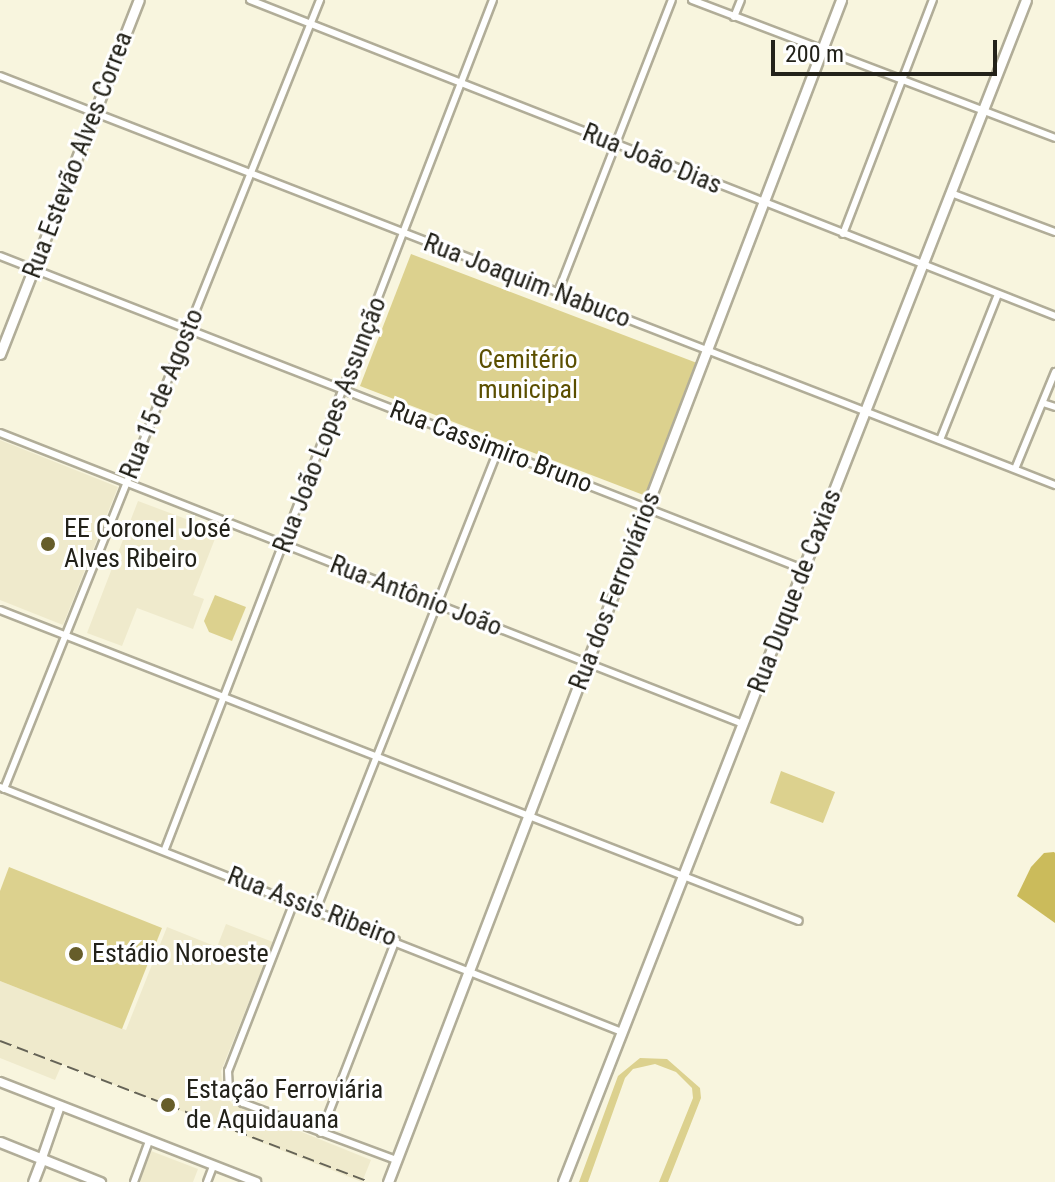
<!DOCTYPE html>
<html>
<head>
<meta charset="utf-8">
<style>
  body { margin:0 }
  #map { position:relative; width:1055px; height:1182px; overflow:hidden; background:#f8f5de; font-family:"Roboto Condensed",sans-serif }
  div>[style] { position:absolute }
  .built>* { inset:0; background:#efeacc }
  .green>* { inset:0; background:#dcd18e }
  .water>* { inset:0; background:#cbbb5b }
  .roads { filter:drop-shadow(2px 0 #b1ad98) drop-shadow(-2px 0 #b1ad98) drop-shadow(0 2px #b1ad98) drop-shadow(0 -2px #b1ad98) }
  .minor>* { height:6px; margin:-3px; padding:0 3px; transform-origin:3px; border-radius:3px; background:#fff }
  .tertiary>* { height:8px; margin:-4px; padding:0 4px; transform-origin:4px; border-radius:4px; background:#fff }
  .secondary>* { height:9px; margin:-4.5px; padding:0 4.5px; transform-origin:4.5px; border-radius:4.5px; background:#fff }
  .rail>* { height:2px; margin-top:-1px; transform-origin:0; background:repeating-linear-gradient(90deg,#656356 0 12px,transparent 0 18px) }
  .dots>* { width:22px; height:22px; translate:-50% -50%; box-sizing:border-box; border:4px solid #fff; border-radius:50% }
  span { translate:-50% -50%; white-space:nowrap; text-align:center; line-height:1.15; -webkit-text-stroke:6px #fff; paint-order:stroke }
  .street-label { font-size:26px; color:#23221a }
  .park-label { font-size:26px; color:#5b4f00 }
  .poi-label { font-size:26px; color:#23221a }
  .left { translate:0 -50%; text-align:left }
  .scale { position:absolute; left:771px; top:40px; width:226px; height:36px; box-sizing:border-box; border:4px solid #23221a; border-top:0; padding-left:10px; font-size:24px; line-height:28px; white-space:nowrap; color:#23221a; -webkit-text-stroke:6px #fff; paint-order:stroke }
</style>
</head>
<body>
<div id="map">
  <div class="built">
    <i style="clip-path:polygon(0 440px,118px 487px,63px 625px,0 600px)"></i>
    <i style="clip-path:polygon(138px 501px,218px 531px,193px 595px,204px 599px,193px 629px,137px 608px,122px 646px,87px 633px)"></i>
    <i style="clip-path:polygon(226px 924px,273px 942px,221px 1071px,223px 1091px,232px 1104px,371px 1160px,362px 1182px,62px 1064px,55px 1080px,0 1058px,0 981px,126px 1030px,167px 927px,217px 947px)"></i>
    <i style="clip-path:polygon(151px 1151px,198px 1169px,193px 1182px,139px 1182px)"></i>
  </div>
  <div class="green">
    <i style="clip-path:polygon(411px 254px,697px 363px,646px 496px,360px 386px)"></i>
    <i style="clip-path:polygon(215px 595px,246px 607px,232px 641px,209px 632px,204px 621px)"></i>
    <i style="clip-path:polygon(781px 771px,835px 792px,823px 823px,770px 803px)"></i>
    <i style="clip-path:polygon(9px 867px,162px 928px,122px 1029px,0 981px,0 891px)"></i>
    <i style="clip-path:polygon(640px 1058px,667px 1059px,700px 1088px,701px 1098px,668px 1182px,659px 1182px,693px 1098px,692px 1088px,676px 1072px,655px 1064px,633px 1069px,625px 1078px,588px 1182px,579px 1182px,618px 1076px)"></i>
  </div>
  <div class="water">
    <i style="clip-path:polygon(1054px 852px,1055px 853px,1055px 923px,1017px 896px,1031px 867px,1044px 853px)"></i>
  </div>
  <div class="roads">
    <div class="minor">
      <i style="left:250px;top:0;width:865px;rotate:21.43deg"></i>
      <i style="left:692px;top:0;width:388px;rotate:20.8deg"></i>
      <i style="left:734px;top:17px;width:18px;rotate:-68deg"></i>
      <i style="left:0;top:76px;width:1132px;rotate:21.19deg"></i>
      <i style="left:951px;top:193px;width:111px;rotate:20.6deg"></i>
      <i style="left:843px;top:234px;width:251px;rotate:-69deg"></i>
      <i style="left:0;top:256px;width:862px;rotate:21.3deg"></i>
      <i style="left:558px;top:292px;width:313px;rotate:-68.7deg"></i>
      <i style="left:1043px;top:403px;width:13px;rotate:18deg"></i>
      <i style="left:0;top:433px;width:798px;rotate:21.39deg"></i>
      <i style="left:940px;top:440px;width:157px;rotate:-68.3deg"></i>
      <i style="left:1015px;top:469px;width:105px;rotate:-67.6deg"></i>
      <i style="left:0;top:610px;width:857px;rotate:21.27deg"></i>
      <i style="left:0;top:787px;width:669px;rotate:21.5deg"></i>
      <i style="left:4px;top:789px;width:850px;rotate:-68.17deg"></i>
      <i style="left:165px;top:849px;width:910px;rotate:-68.88deg"></i>
      <i style="left:294px;top:902px;width:181px;rotate:111.3deg"></i>
      <i style="left:228px;top:1071px;width:19px;rotate:87deg"></i>
      <i style="left:229px;top:1090px;width:19px;rotate:43deg"></i>
      <i style="left:243px;top:1103px;width:163px;rotate:20.4deg"></i>
      <i style="left:316px;top:910px;width:495px;rotate:-68.4deg"></i>
      <i style="left:321px;top:1133px;width:207px;rotate:-68.8deg"></i>
      <i style="left:134px;top:1182px;width:44px;rotate:-69.9deg"></i>
      <i style="left:207px;top:1182px;width:17px;rotate:-69deg"></i>
    </div>
    <div class="tertiary">
      <i style="left:0;top:1082px;width:275px;rotate:21.3deg"></i>
      <i style="left:42px;top:1158px;width:55px;rotate:-70.9deg"></i>
    </div>
    <div class="secondary">
      <i style="left:0;top:354px;width:380px;rotate:-68.6deg"></i>
      <i style="left:0;top:1142px;width:108px;rotate:21.8deg"></i>
      <i style="left:33px;top:1182px;width:26px;rotate:-69deg"></i>
      <i style="left:388px;top:1182px;width:1266px;rotate:-69.03deg"></i>
      <i style="left:563px;top:1182px;width:1269px;rotate:-68.61deg"></i>
    </div>
  </div>
  <div class="rail">
    <i style="left:0;top:1041px;width:395px;rotate:20.9deg"></i>
  </div>
  <div class="dots">
    <i style="left:48px;top:544px;background:#665d2a"></i>
    <i style="left:76px;top:954px;background:#665d2a"></i>
    <i style="left:168px;top:1105px;background:#665d2a"></i>
  </div>
  <div class="street-label">
    <span style="left:78px;top:155px;rotate:-69deg">Rua Estevão Alves Correa</span>
    <span style="left:652px;top:159px;rotate:22deg">Rua João Dias</span>
    <span style="left:527px;top:281px;rotate:21deg">Rua Joaquim Nabuco</span>
    <span style="left:162px;top:394px;rotate:-68deg">Rua 15 de Agosto</span>
    <span style="left:330px;top:425px;rotate:-69deg">Rua João Lopes Assunção</span>
    <span style="left:491px;top:447px;rotate:21deg">Rua Cassimiro Bruno</span>
    <span style="left:615px;top:591px;rotate:-69deg">Rua dos Ferroviários</span>
    <span style="left:795px;top:591px;rotate:-69deg">Rua Duque de Caxias</span>
    <span style="left:416px;top:596px;rotate:21deg">Rua Antônio João</span>
    <span style="left:312px;top:907px;rotate:21deg">Rua Assis Ribeiro</span>
  </div>
  <div class="park-label">
    <span style="left:528px;top:375px">Cemitério<br>municipal</span>
  </div>
  <div class="poi-label">
    <span class="left" style="left:64px;top:544px">EE Coronel José<br>Alves Ribeiro</span>
    <span class="left" style="left:92px;top:954px">Estádio Noroeste</span>
    <span class="left" style="left:186px;top:1105px">Estação Ferroviária<br>de Aquidauana</span>
  </div>
  <div class="scale">200 m</div>
</div>
</body>
</html>
